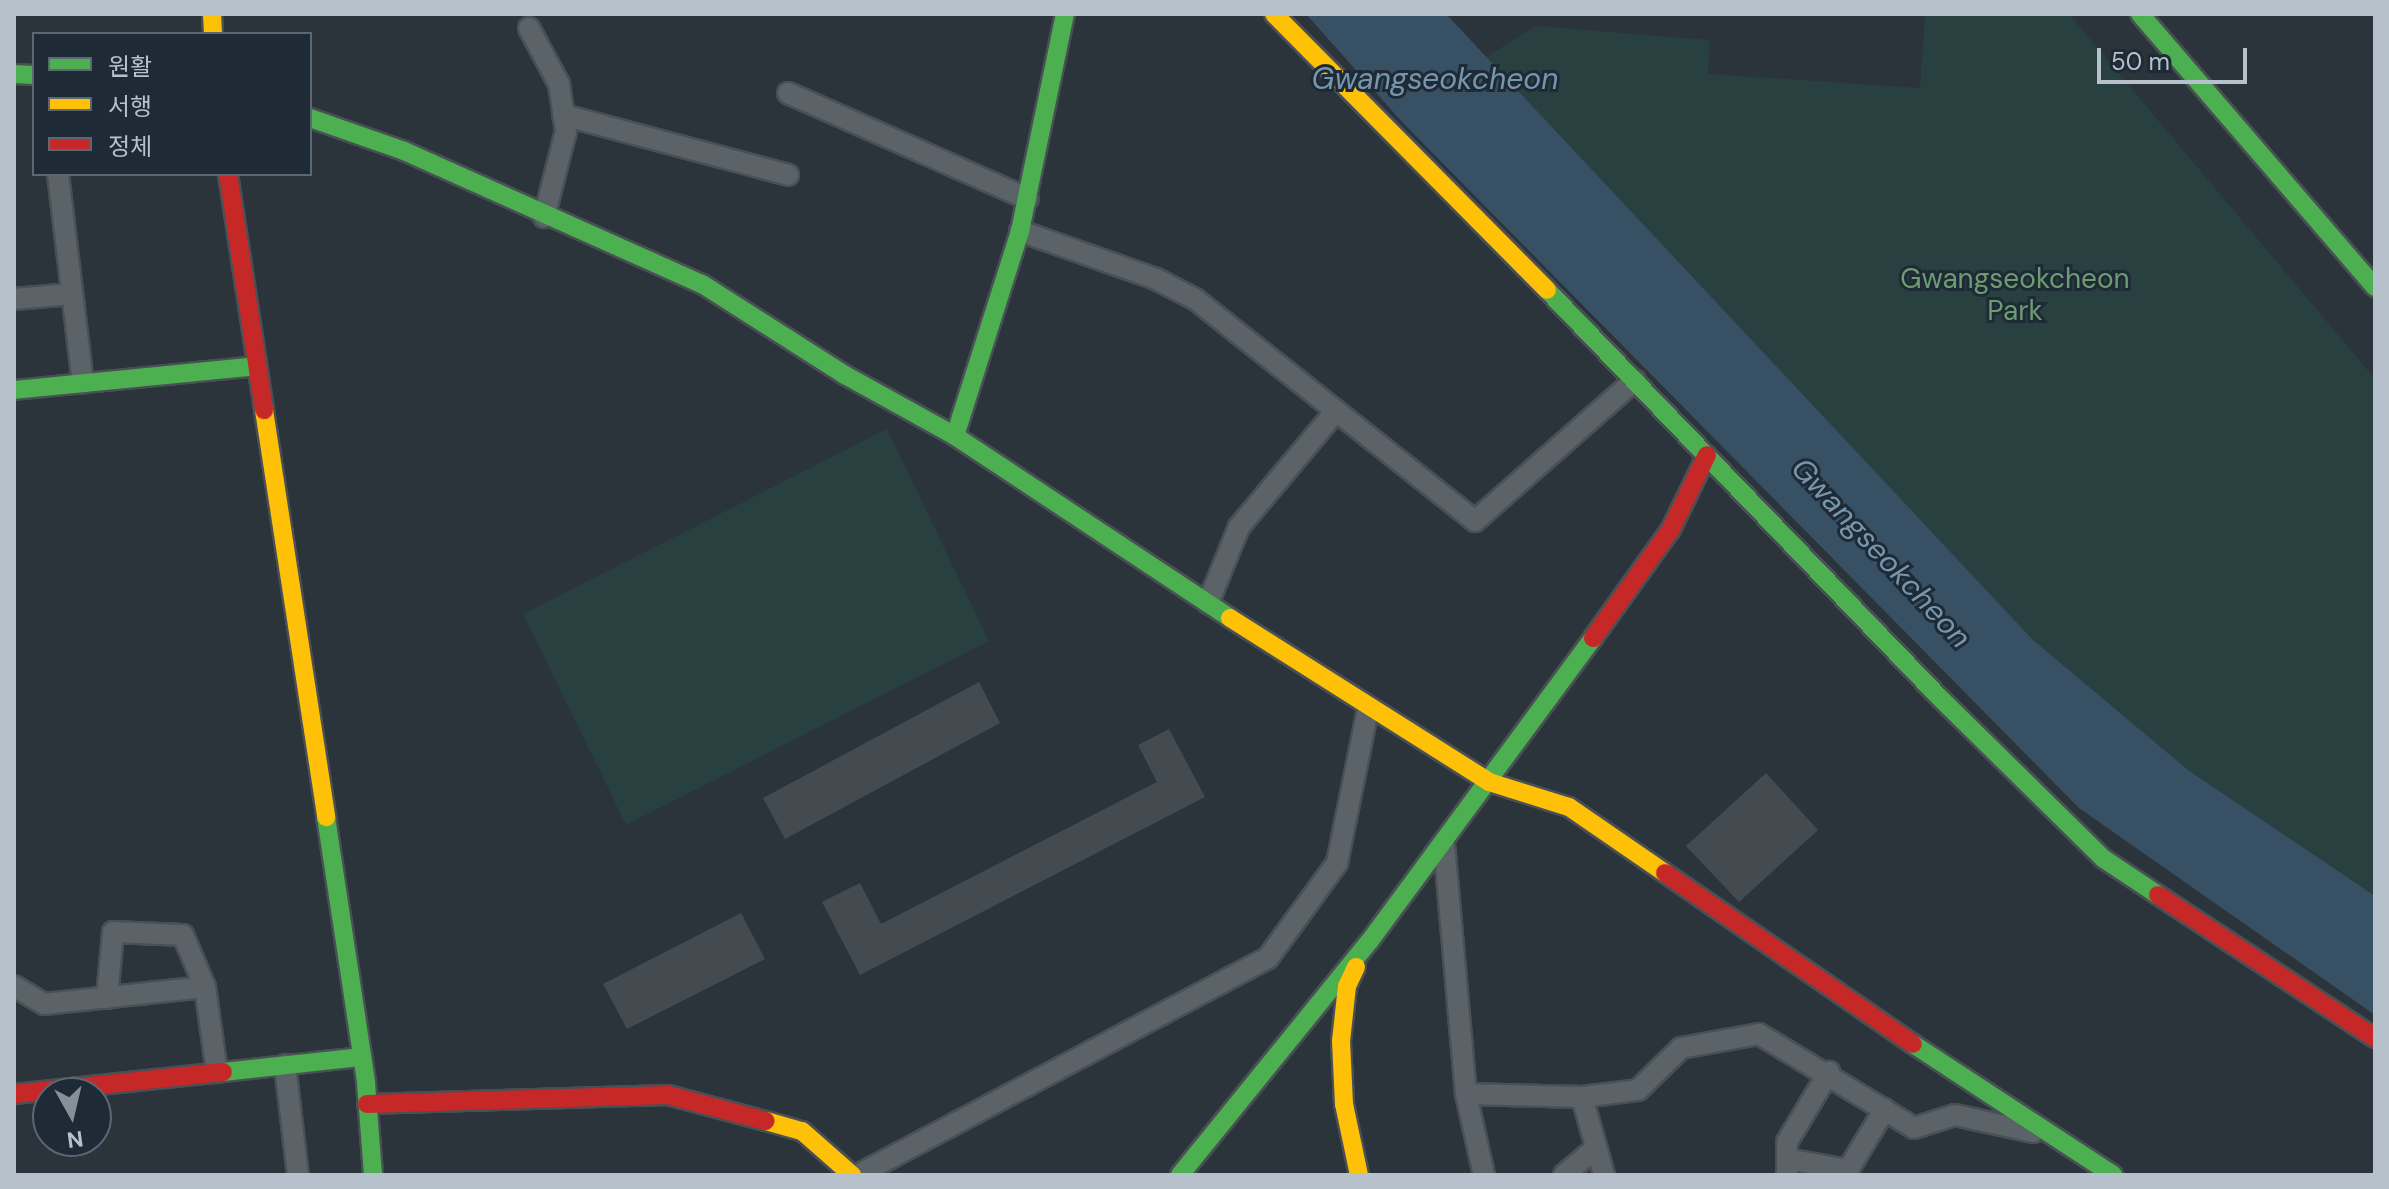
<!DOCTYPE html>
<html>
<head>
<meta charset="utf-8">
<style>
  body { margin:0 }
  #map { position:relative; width:2389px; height:1189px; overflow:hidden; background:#2b343b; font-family:"DM Sans","Noto Sans KR",sans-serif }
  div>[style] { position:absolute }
  .green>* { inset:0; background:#284040 }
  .water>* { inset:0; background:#385064 }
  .building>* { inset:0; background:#444b50 }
  .roads { filter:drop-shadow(2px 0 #495055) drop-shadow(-2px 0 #495055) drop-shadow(0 2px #495055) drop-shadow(0 -2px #495055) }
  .street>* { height:20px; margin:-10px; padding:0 10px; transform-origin:10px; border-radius:10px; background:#5b6268 }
  .fast>* { height:18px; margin:-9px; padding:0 9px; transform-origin:9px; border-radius:9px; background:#4caf50 }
  .slow>* { height:18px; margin:-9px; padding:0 9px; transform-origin:9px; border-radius:9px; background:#ffc107 }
  .jam>* { height:18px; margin:-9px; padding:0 9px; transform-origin:9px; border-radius:9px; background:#c62828 }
  span { translate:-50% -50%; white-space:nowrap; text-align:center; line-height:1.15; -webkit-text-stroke:6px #1e2b36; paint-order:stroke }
  .park-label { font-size:28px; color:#6d9c71 }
  .water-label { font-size:30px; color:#7696ae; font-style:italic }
  .frame { position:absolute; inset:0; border:16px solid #b6c1cb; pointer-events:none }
  .legend { position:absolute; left:32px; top:32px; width:280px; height:144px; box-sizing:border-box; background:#1e2b36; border:2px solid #5b6772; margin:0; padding:10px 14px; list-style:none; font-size:24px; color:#b6c1cb }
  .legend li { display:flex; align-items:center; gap:16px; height:40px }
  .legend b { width:40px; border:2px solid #5b6772 }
  .north { position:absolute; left:32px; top:1077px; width:80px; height:80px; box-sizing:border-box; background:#1e2b36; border:2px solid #5b6772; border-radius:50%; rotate:172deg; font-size:22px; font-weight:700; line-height:32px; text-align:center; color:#b6c1cb }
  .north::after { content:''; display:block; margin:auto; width:28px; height:36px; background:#859099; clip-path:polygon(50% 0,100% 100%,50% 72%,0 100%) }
  .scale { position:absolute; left:2097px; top:48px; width:150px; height:36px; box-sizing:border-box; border:4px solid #b6c1cb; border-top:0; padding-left:10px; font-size:24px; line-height:28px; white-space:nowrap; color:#b6c1cb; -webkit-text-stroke:6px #1e2b36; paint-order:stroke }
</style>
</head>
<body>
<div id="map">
  <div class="green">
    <i style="clip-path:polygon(1925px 14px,2069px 14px,2375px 379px,2375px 896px,2188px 770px,2033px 640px,1486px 57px,1536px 26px,1710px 40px,1708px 74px,1920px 88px)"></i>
    <i style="clip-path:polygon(887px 429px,989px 641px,626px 825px,523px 614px)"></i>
  </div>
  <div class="water">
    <i style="clip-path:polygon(1306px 14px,1446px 14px,2033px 640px,2188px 770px,2375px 896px,2375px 1015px,2079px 808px,1403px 123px)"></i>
  </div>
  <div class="building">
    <i style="clip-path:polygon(979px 682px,1000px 723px,785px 839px,763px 798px)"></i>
    <i style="clip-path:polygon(1169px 729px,1205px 797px,860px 975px,822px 902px,860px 883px,881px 924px,1157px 782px,1138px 745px)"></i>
    <i style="clip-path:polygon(1766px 773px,1818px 830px,1739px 902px,1686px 846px)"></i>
    <i style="clip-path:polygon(741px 913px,765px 959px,627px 1029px,603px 984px)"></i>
  </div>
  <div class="roads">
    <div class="street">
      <i style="left:529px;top:28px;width:64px;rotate:61.8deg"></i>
      <i style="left:559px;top:84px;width:48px;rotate:81.5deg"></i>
      <i style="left:566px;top:131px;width:89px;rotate:104.3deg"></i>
      <i style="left:788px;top:93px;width:262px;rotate:23.8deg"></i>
      <i style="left:563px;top:115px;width:233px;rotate:14.9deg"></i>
      <i style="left:58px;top:174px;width:210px;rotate:83.2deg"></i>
      <i style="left:1020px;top:231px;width:144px;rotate:19.4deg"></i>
      <i style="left:1156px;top:279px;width:44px;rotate:27.1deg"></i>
      <i style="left:1195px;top:299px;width:357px;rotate:38.4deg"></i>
      <i style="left:1475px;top:521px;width:213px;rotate:-41.4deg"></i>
      <i style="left:14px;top:299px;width:58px;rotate:-4.9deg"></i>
      <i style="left:1208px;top:603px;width:82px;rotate:-67.8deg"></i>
      <i style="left:1239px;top:527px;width:151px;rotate:-50.1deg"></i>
      <i style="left:1444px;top:843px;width:252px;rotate:85deg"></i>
      <i style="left:1466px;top:1094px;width:83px;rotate:77.5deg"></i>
      <i style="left:14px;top:986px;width:35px;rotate:31deg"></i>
      <i style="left:44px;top:1004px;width:162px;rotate:-6deg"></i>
      <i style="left:205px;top:987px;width:86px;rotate:82deg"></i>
      <i style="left:107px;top:998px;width:66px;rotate:-84.8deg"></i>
      <i style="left:113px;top:932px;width:70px;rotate:2.5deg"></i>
      <i style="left:183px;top:935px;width:56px;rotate:67.1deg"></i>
      <i style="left:285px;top:1065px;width:111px;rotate:83.3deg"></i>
      <i style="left:1466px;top:1094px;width:116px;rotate:1.5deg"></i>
      <i style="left:1582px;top:1097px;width:56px;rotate:-7.1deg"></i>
      <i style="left:1638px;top:1090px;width:60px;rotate:-44.3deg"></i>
      <i style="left:1681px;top:1048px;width:79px;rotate:-10.2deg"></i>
      <i style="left:1759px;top:1034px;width:181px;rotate:31.2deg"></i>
      <i style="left:1914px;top:1128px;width:43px;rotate:-17.6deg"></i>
      <i style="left:1955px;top:1115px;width:80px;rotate:12.3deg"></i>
      <i style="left:1582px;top:1097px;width:81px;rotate:74.2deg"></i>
      <i style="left:1787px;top:1159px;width:62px;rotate:10.2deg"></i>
      <i style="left:1848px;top:1170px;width:71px;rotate:-58.8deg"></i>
      <i style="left:858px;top:1175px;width:464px;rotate:-27.9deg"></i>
      <i style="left:1268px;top:958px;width:117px;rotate:-54deg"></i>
      <i style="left:1337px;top:863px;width:157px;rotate:-78.6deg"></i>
      <i style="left:1564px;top:1175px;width:42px;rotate:-40.2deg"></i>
      <i style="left:1787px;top:1175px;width:33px;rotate:-90deg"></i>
      <i style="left:1787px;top:1142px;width:82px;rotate:-59deg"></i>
    </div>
    <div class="fast">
      <i style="left:2140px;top:14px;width:360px;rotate:49.3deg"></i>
      <i style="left:14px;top:74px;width:20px;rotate:3deg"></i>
      <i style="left:310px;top:118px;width:100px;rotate:19.3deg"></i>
      <i style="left:404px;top:151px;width:326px;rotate:24.1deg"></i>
      <i style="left:702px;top:284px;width:169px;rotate:32.5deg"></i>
      <i style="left:845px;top:375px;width:126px;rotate:29deg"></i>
      <i style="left:955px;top:436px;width:330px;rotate:33.5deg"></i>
      <i style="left:1547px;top:290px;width:568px;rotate:46.07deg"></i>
      <i style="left:1941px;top:699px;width:228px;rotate:44.5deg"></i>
      <i style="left:2104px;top:859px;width:65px;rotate:33.7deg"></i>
      <i style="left:14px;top:390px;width:244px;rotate:-5.6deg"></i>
      <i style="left:955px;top:436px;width:215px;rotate:-72.4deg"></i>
      <i style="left:1020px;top:231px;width:222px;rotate:-78.3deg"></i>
      <i style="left:326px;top:817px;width:269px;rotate:81.4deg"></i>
      <i style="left:366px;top:1083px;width:92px;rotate:85.6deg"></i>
      <i style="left:1913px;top:1044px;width:239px;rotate:33.2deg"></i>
      <i style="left:223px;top:1072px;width:140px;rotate:-6.2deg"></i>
      <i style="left:1180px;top:1175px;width:300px;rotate:-51deg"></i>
      <i style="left:1369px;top:942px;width:378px;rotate:-53.6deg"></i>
    </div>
    <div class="slow">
      <i style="left:212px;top:14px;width:20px;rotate:87deg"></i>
      <i style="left:1274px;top:14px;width:388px;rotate:45.3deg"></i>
      <i style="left:264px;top:410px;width:412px;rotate:81.3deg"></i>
      <i style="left:1230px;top:618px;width:307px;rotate:32.3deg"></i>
      <i style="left:1489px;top:782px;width:84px;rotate:17.4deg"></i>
      <i style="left:1569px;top:807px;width:116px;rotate:34.5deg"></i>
      <i style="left:1356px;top:967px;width:21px;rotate:115deg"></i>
      <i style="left:1347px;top:986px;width:55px;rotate:96.2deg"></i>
      <i style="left:1341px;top:1041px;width:63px;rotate:87.3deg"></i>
      <i style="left:1344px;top:1104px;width:73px;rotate:78.1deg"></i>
      <i style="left:766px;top:1121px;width:37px;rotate:16deg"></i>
      <i style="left:802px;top:1131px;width:67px;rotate:41.3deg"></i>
    </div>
    <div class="jam">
      <i style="left:228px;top:174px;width:239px;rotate:81.3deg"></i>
      <i style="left:1593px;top:638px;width:134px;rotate:-54.4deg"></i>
      <i style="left:1671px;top:529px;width:82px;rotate:-64.1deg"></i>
      <i style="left:1665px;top:873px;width:301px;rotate:34.6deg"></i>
      <i style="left:2158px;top:895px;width:260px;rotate:33.4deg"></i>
      <i style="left:14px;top:1094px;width:210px;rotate:-6deg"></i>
      <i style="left:367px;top:1104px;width:301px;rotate:-1.7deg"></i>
      <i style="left:668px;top:1095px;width:101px;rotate:14.9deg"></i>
    </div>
  </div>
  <div class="park-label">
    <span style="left:2015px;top:295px">Gwangseokcheon<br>Park</span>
  </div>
  <div class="water-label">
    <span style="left:1435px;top:79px">Gwangseokcheon</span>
    <span style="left:1881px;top:553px;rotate:47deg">Gwangseokcheon</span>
  </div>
  <div class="frame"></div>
  <ul class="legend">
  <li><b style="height:10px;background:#4caf50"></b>원활</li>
  <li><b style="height:10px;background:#ffc107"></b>서행</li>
  <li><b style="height:10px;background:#c62828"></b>정체</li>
  </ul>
  <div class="north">N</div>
  <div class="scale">50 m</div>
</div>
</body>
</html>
